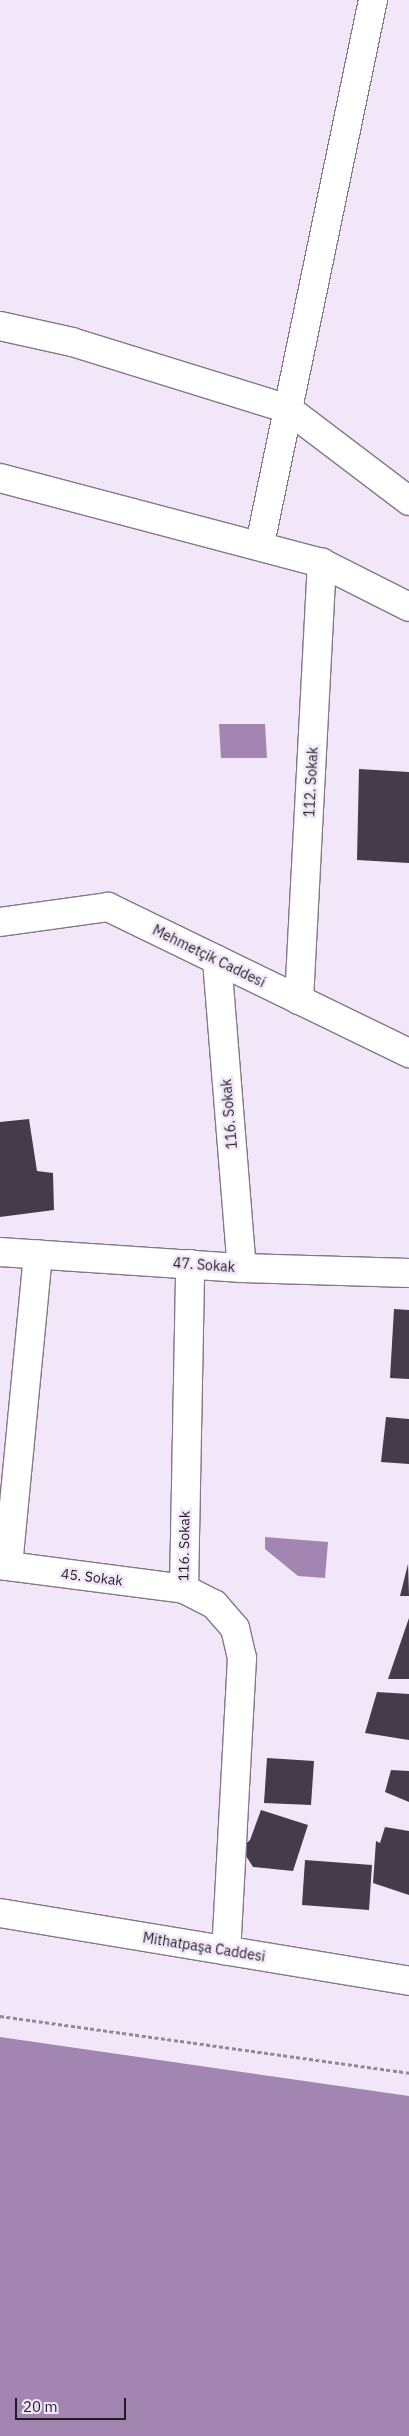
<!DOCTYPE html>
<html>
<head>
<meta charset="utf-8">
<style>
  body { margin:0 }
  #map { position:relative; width:409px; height:2436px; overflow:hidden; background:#f2e7f8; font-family:"IBM Plex Sans",sans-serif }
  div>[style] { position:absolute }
  .water>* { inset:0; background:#a286b1 }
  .building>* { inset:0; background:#453c49 }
  .path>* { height:3px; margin-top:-1.5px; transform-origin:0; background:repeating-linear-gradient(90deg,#918995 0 4px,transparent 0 6.5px) }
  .roads { filter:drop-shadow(1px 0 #827887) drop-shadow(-1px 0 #827887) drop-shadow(0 1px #827887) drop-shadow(0 -1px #827887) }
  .minor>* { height:28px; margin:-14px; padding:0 14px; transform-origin:14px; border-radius:14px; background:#fff }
  .major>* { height:28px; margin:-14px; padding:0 14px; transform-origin:14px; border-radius:14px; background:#fff }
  span { translate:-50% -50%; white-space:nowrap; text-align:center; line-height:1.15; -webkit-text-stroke:5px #f2e7f8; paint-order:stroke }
  .street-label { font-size:14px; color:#201d22 }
  .scale { position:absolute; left:15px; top:2398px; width:111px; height:22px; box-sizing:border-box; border:2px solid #201d22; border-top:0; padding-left:6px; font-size:15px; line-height:18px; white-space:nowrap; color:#201d22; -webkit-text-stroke:4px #f2e7f8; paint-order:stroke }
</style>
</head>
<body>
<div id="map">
  <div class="water">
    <i style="clip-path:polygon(219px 724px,265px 724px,267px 758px,221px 758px)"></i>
    <i style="clip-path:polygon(265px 1537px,328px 1542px,325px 1578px,298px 1576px,265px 1549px)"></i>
    <i style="clip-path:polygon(0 2037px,409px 2096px,409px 2436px,0 2436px)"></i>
  </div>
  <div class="building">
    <i style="clip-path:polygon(359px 769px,409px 772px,409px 863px,357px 860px)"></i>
    <i style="clip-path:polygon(29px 1119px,37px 1171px,53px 1173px,54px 1210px,0 1217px,0 1122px)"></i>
    <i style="clip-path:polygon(394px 1309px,409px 1310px,409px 1379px,390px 1378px)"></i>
    <i style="clip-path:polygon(386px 1417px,409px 1419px,409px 1464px,381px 1462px)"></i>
    <i style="clip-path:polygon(408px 1564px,409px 1596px,400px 1596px)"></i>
    <i style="clip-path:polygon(409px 1618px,409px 1679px,388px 1679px)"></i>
    <i style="clip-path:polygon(377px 1692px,409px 1694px,409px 1740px,365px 1733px)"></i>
    <i style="clip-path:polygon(267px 1758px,314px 1761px,311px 1805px,264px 1803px)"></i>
    <i style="clip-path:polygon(391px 1770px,409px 1771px,409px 1802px,385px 1792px)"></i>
    <i style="clip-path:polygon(261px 1810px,308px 1825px,293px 1871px,253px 1867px,241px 1848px,250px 1840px)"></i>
    <i style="clip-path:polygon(385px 1827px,409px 1831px,409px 1895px,373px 1883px,376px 1841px,380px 1843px)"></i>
    <i style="clip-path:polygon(305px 1860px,372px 1865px,369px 1910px,302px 1905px)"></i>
  </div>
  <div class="path">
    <i style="left:0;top:2016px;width:413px;rotate:7.9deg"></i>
  </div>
  <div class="roads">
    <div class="minor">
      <i style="left:0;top:326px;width:74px;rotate:12.5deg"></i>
      <i style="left:72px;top:342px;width:226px;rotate:17.2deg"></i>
      <i style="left:288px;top:409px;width:152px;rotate:37.2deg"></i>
      <i style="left:0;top:478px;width:333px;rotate:14.8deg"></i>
      <i style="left:322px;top:563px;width:97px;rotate:26.8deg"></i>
      <i style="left:260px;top:544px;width:556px;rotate:-78.27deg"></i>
      <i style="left:0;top:922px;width:109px;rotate:-7.9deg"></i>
      <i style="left:108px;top:907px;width:335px;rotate:25.9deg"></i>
      <i style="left:217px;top:960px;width:309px;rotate:85.4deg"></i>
      <i style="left:299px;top:1000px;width:438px;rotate:-87deg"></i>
      <i style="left:0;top:1252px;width:243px;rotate:3.8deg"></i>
      <i style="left:242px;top:1268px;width:167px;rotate:1.7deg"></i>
      <i style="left:0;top:1565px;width:186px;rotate:7.4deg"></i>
      <i style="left:184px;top:1589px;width:34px;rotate:27deg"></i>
      <i style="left:214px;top:1604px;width:32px;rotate:49deg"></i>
      <i style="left:235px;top:1628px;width:31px;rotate:77deg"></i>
      <i style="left:242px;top:1658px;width:293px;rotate:93.1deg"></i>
      <i style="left:8px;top:1566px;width:313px;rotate:-84.5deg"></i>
      <i style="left:184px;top:1589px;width:325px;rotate:-88.9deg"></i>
    </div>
    <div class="major">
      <i style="left:0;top:1913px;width:415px;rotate:9.4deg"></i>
    </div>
  </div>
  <div class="street-label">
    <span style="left:311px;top:782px;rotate:-87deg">112. Sokak</span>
    <span style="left:209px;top:956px;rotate:26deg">Mehmetçik Caddesi</span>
    <span style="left:229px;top:1114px;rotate:-95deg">116. Sokak</span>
    <span style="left:204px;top:1265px;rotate:4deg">47. Sokak</span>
    <span style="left:184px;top:1546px;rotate:-89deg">116. Sokak</span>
    <span style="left:92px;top:1577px;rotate:7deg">45. Sokak</span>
    <span style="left:204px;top:1947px;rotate:9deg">Mithatpaşa Caddesi</span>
  </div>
  <div class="scale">20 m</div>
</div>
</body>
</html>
